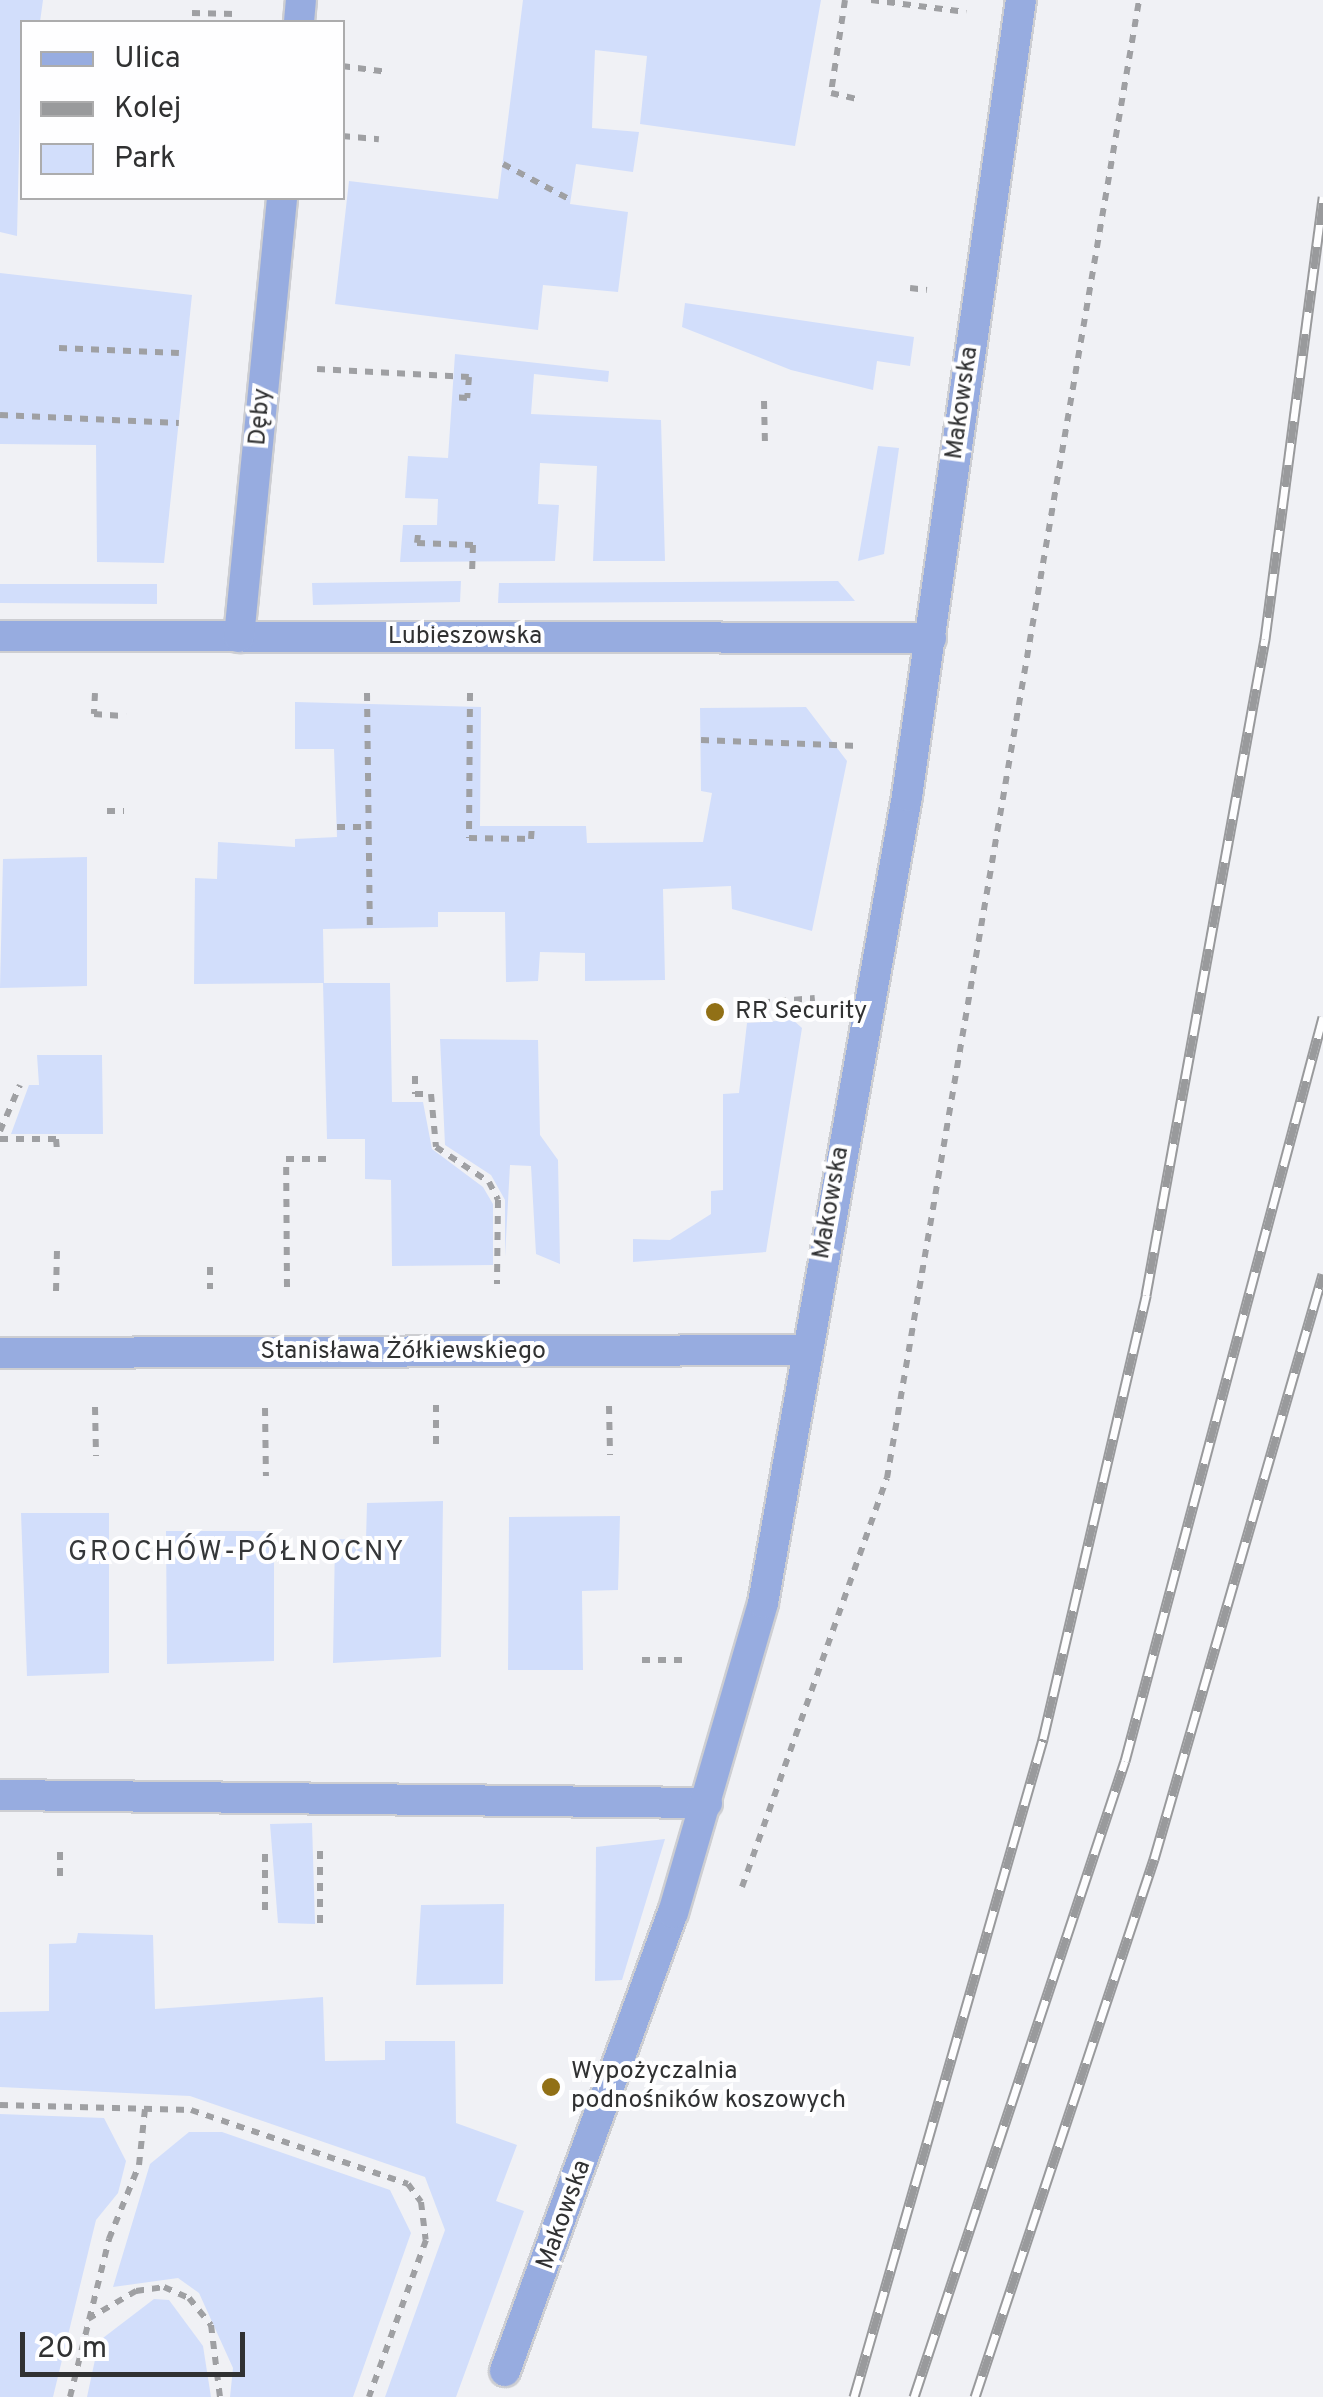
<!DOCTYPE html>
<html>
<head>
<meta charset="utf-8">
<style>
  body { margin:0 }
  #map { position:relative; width:1323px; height:2397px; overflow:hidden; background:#f0f1f5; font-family:Overpass,sans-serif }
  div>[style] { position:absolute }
  .green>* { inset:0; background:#d2defb }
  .path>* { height:6px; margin-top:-3px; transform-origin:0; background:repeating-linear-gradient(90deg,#9fa0a3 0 8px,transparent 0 16px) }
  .roads { filter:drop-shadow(2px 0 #cdced2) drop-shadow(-2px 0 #cdced2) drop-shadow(0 2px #cdced2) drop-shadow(0 -2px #cdced2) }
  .minor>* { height:30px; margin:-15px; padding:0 15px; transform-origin:15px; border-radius:15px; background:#97ace0 }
  .rail>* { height:11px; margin-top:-5.5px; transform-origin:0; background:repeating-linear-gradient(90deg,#fefeff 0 22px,#999a9c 0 44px); box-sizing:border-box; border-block:2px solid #999a9c }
  .dots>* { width:28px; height:28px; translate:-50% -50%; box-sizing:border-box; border:5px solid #fefeff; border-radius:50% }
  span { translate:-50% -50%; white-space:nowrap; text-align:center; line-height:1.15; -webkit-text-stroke:8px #fefeff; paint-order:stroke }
  .street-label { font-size:25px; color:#303132 }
  .poi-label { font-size:25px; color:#303132 }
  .left { translate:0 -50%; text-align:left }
  .neighbourhood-label { font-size:28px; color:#353739; letter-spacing:2.5px }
  .legend { position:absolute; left:20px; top:20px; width:325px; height:180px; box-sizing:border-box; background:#fefeff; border:2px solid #acacad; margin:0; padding:12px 18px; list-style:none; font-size:30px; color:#303132 }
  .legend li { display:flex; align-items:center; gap:20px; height:50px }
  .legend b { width:50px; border:2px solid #acacad }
  .scale { position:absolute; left:20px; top:2332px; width:225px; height:45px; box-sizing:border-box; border:5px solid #303132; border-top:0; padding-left:12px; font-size:30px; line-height:35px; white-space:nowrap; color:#303132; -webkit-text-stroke:8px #fefeff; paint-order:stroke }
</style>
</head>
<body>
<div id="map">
  <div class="green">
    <i style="clip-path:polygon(0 0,43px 0,40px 22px,22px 22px,17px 236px,0 232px)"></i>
    <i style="clip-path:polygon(523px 0,821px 0,795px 146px,640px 124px,647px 56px,595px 50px,592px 128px,639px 132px,633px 172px,576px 164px,570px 204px,628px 212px,618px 292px,543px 285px,538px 330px,335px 304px,349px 181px,498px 199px)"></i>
    <i style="clip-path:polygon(0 273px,192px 295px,164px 563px,97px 562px,96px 445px,0 444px)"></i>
    <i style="clip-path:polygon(685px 303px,914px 337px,910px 366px,877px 361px,873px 390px,791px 370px,682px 327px)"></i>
    <i style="clip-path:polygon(455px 354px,609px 371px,608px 382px,534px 374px,531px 414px,661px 420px,665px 561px,593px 561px,597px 466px,540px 463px,538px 504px,559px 505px,555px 561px,400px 562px,403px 525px,437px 525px,438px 499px,405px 498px,408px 456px,448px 458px)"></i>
    <i style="clip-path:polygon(878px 446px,899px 448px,884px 554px,858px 561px)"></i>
    <i style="clip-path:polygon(461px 581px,460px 602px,313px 605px,312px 583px)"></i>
    <i style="clip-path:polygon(838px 581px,855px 601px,498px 603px,499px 583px)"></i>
    <i style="clip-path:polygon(0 584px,157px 584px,157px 604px,0 603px)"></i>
    <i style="clip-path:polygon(295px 702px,481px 707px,480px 826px,586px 826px,587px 843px,703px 842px,712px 793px,701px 791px,700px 708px,806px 707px,847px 761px,812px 931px,732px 909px,731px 886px,663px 889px,665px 980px,585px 981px,585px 953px,540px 952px,538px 981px,506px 982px,505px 912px,438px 912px,438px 927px,323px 929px,324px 983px,390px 983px,392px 1102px,423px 1102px,432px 1149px,483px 1187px,493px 1204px,493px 1265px,392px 1266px,391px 1180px,365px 1179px,365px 1139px,327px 1139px,323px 983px,194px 984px,195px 878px,217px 879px,218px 842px,295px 847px,295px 839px,337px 837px,334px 749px,295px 749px)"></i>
    <i style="clip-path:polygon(87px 857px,87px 986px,0 988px,3px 859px)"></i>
    <i style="clip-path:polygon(793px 1020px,802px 1028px,766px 1252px,633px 1262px,633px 1239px,670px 1240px,711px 1214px,711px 1191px,723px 1190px,723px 1094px,739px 1093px,747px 1023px)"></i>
    <i style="clip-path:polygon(440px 1039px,538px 1040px,540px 1135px,558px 1160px,560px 1264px,536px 1254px,531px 1166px,510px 1165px,505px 1257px,505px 1200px,491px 1175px,445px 1145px)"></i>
    <i style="clip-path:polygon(37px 1055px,102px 1055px,103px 1134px,11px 1134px,29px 1085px,39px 1085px)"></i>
    <i style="clip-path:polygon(443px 1501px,441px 1657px,333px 1663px,335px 1539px,366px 1540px,367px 1503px)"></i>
    <i style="clip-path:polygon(21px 1513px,109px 1513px,109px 1673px,27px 1676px)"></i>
    <i style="clip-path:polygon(620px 1516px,618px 1590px,582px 1591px,583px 1670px,508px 1670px,509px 1517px)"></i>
    <i style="clip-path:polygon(166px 1531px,274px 1531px,274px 1661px,167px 1664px)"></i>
    <i style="clip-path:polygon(312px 1823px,315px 1924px,278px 1923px,270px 1824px)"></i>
    <i style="clip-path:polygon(665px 1839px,622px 1980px,595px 1981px,596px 1847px)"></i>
    <i style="clip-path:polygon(504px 1904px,503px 1984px,416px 1985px,421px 1905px)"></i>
    <i style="clip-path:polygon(78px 1933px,153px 1935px,155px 2009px,323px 1997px,325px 2061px,385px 2060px,385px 2041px,455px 2041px,456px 2123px,517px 2145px,496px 2201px,524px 2211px,456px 2397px,385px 2397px,445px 2230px,425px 2177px,190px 2096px,0 2087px,0 2012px,49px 2011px,49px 1944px,76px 1943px)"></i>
    <i style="clip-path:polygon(0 2114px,104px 2118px,126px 2161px,118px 2193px,96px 2220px,53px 2397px,0 2397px)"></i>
    <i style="clip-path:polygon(189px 2132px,222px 2132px,390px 2190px,411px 2233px,353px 2397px,230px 2397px,233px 2368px,199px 2293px,178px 2278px,113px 2287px,150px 2164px)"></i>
    <i style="clip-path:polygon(154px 2299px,169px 2300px,203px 2346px,211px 2397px,87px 2397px,99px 2341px)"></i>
  </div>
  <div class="path">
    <i style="left:845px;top:0;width:94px;rotate:98.6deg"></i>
    <i style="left:831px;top:93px;width:26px;rotate:13deg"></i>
    <i style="left:871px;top:0;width:96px;rotate:7.2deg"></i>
    <i style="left:192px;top:13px;width:43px;rotate:1.3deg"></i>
    <i style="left:342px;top:66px;width:46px;rotate:7.4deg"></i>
    <i style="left:342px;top:136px;width:37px;rotate:5deg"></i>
    <i style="left:503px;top:164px;width:77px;rotate:27.9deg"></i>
    <i style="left:910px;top:288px;width:17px;rotate:7deg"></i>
    <i style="left:59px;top:348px;width:120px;rotate:2.4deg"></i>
    <i style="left:317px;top:369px;width:152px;rotate:3deg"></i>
    <i style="left:469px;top:377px;width:21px;rotate:95deg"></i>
    <i style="left:467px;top:398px;width:15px;rotate:-176deg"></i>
    <i style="left:764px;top:401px;width:43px;rotate:88.7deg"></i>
    <i style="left:0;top:415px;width:179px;rotate:2.6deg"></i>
    <i style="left:418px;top:535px;width:8px;rotate:97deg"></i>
    <i style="left:417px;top:543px;width:56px;rotate:2deg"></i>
    <i style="left:473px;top:545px;width:28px;rotate:92deg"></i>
    <i style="left:95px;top:693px;width:21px;rotate:93deg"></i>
    <i style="left:94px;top:714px;width:32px;rotate:4deg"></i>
    <i style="left:367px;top:693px;width:235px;rotate:89.3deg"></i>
    <i style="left:470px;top:693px;width:145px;rotate:90.4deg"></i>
    <i style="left:469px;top:838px;width:62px;rotate:0.9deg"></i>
    <i style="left:531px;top:839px;width:13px;rotate:-86deg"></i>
    <i style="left:701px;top:740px;width:158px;rotate:2.2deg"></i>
    <i style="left:107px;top:811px;width:17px"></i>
    <i style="left:337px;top:827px;width:32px"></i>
    <i style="left:746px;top:1004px;width:69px;rotate:-5deg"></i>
    <i style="left:415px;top:1076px;width:18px;rotate:90deg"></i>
    <i style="left:415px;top:1094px;width:16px"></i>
    <i style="left:431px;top:1094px;width:53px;rotate:84.6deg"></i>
    <i style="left:436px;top:1147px;width:64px;rotate:33.4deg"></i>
    <i style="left:489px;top:1182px;width:20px;rotate:63deg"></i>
    <i style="left:498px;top:1200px;width:84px;rotate:90.7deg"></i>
    <i style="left:0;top:1131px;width:50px;rotate:-66.5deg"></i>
    <i style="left:0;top:1139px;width:56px"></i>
    <i style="left:56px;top:1139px;width:12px;rotate:85deg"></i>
    <i style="left:210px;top:1267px;width:22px;rotate:90deg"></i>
    <i style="left:287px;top:1287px;width:128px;rotate:-90.4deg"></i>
    <i style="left:286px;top:1159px;width:41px"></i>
    <i style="left:56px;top:1291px;width:40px;rotate:-88.6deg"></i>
    <i style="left:609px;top:1406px;width:49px;rotate:88.8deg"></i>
    <i style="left:95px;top:1407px;width:49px;rotate:88.8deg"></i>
    <i style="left:265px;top:1408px;width:68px;rotate:89.2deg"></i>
    <i style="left:436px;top:1444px;width:39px;rotate:-90deg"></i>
    <i style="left:642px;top:1660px;width:48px"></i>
    <i style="left:320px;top:1851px;width:73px;rotate:90deg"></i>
    <i style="left:60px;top:1876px;width:29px;rotate:-90deg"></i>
    <i style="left:742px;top:1887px;width:434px;rotate:-70.5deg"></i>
    <i style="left:887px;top:1478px;width:1499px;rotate:-80.32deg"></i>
    <i style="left:265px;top:1910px;width:59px;rotate:-90deg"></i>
    <i style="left:0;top:2105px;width:191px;rotate:1.5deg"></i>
    <i style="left:191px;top:2110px;width:229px;rotate:18.8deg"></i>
    <i style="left:408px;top:2184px;width:22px;rotate:54deg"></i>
    <i style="left:421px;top:2202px;width:38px;rotate:83deg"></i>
    <i style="left:426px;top:2240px;width:167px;rotate:110deg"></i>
    <i style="left:88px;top:2319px;width:56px;rotate:-30.3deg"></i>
    <i style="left:136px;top:2291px;width:28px;rotate:-8deg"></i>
    <i style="left:164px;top:2287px;width:27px;rotate:24deg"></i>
    <i style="left:189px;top:2298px;width:35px;rotate:51deg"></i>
    <i style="left:211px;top:2325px;width:73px;rotate:82.9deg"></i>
    <i style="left:70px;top:2397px;width:163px;rotate:-76.1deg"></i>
    <i style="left:109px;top:2239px;width:80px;rotate:-67.9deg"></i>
    <i style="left:139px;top:2165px;width:56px;rotate:-83.9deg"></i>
  </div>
  <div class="roads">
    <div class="minor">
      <i style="left:299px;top:22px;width:22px;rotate:-85deg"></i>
      <i style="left:0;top:636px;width:931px;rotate:0.12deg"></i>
      <i style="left:239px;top:637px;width:441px;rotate:-84.4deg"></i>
      <i style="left:0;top:1353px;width:807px;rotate:-0.21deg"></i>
      <i style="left:0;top:1795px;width:707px;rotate:0.65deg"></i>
      <i style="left:505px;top:2371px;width:488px;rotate:-69.9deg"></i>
      <i style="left:673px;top:1913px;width:323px;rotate:-73.8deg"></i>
      <i style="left:763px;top:1603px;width:820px;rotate:-79.88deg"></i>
      <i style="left:907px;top:796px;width:804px;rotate:-81.85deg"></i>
    </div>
  </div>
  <div class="rail">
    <i style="left:854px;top:2397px;width:685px;rotate:-73.97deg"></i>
    <i style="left:1043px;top:1739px;width:456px;rotate:-76.9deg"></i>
    <i style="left:1146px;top:1295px;width:667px;rotate:-79.72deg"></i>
    <i style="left:1265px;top:639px;width:446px;rotate:-82.5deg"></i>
    <i style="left:914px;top:2397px;width:670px;rotate:-71.65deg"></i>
    <i style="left:1125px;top:1761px;width:770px;rotate:-75.1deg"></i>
    <i style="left:975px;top:2397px;width:567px;rotate:-71.6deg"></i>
    <i style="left:1154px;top:1859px;width:609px;rotate:-73.89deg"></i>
  </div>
  <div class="dots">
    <i style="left:715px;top:1012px;background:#917016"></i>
    <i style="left:551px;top:2087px;background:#917016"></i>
  </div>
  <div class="street-label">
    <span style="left:963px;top:403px;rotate:-82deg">Makowska</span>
    <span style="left:261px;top:417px;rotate:-85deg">Dęby</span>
    <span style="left:465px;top:637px">Lubieszowska</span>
    <span style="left:832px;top:1203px;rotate:-80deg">Makowska</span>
    <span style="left:403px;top:1352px">Stanisława Żółkiewskiego</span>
    <span style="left:565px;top:2215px;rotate:-70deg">Makowska</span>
  </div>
  <div class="poi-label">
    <span class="left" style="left:735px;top:1012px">RR Security</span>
    <span class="left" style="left:571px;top:2087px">Wypożyczalnia<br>podnośników koszowych</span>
  </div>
  <div class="neighbourhood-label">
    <span style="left:237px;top:1553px">GROCHÓW-PÓŁNOCNY</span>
  </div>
  <ul class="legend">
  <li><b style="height:12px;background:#97ace0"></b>Ulica</li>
  <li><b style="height:12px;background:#999a9c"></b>Kolej</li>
  <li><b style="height:28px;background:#d2defb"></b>Park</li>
  </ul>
  <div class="scale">20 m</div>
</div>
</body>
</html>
